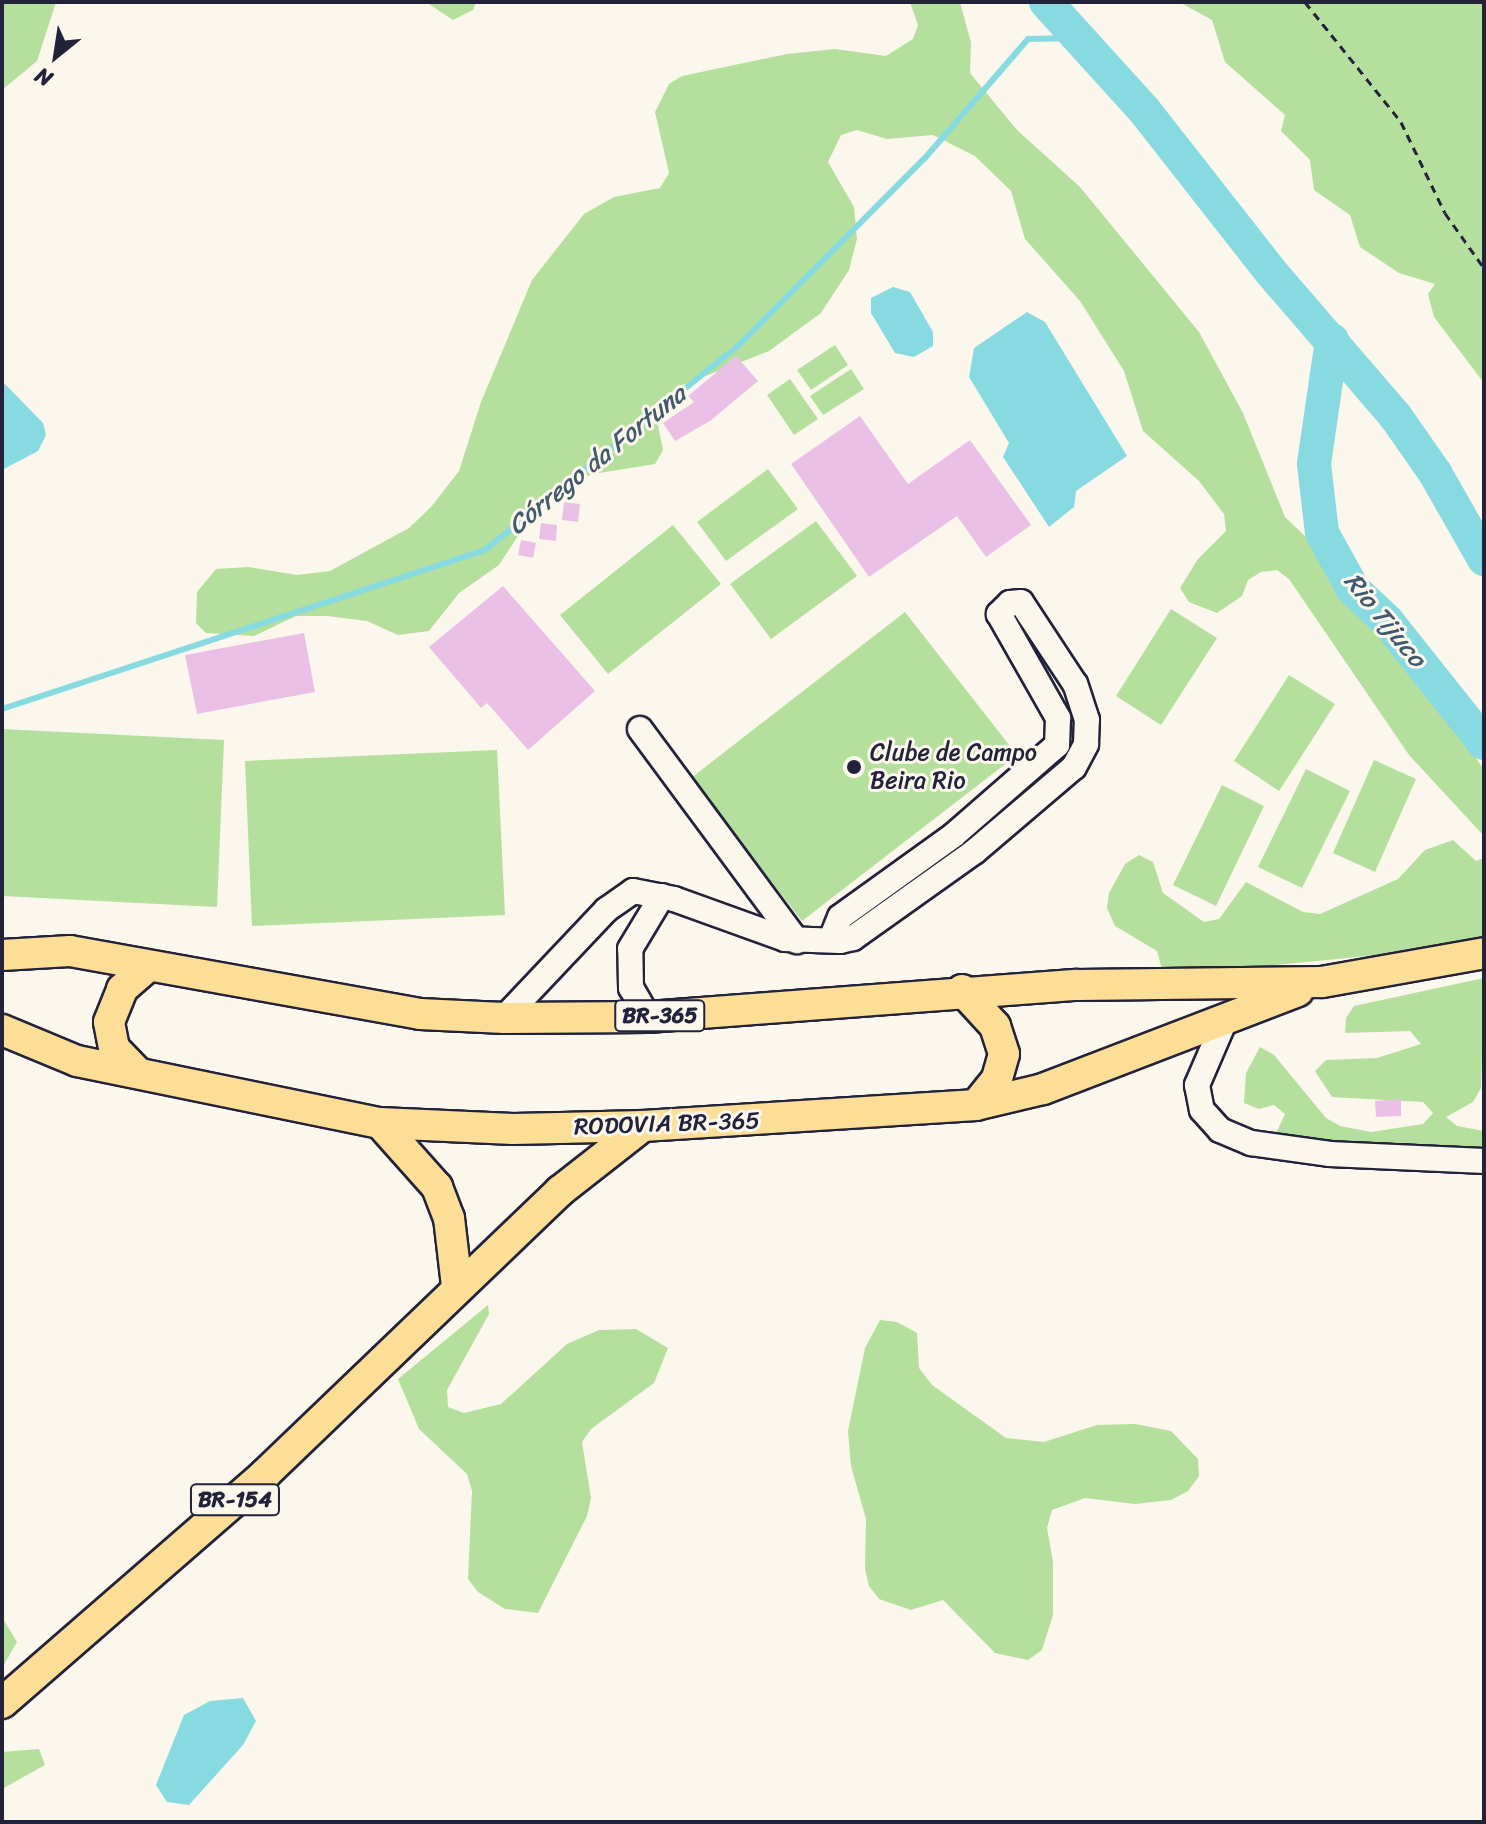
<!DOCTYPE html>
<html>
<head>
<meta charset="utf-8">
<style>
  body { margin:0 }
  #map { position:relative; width:1486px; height:1824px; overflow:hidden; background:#fbf7ec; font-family:Sriracha,sans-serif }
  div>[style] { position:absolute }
  .green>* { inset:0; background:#b5df9c }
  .water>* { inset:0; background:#88dae1 }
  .stream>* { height:6px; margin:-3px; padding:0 3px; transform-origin:3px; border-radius:3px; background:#88dae1 }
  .river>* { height:34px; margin:-17px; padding:0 17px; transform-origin:17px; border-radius:17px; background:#88dae1 }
  .building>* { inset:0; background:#ebc0e6 }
  .path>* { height:3px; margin-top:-1.5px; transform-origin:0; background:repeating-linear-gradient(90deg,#22223b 0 8px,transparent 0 14px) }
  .roads { filter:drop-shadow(2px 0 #22223b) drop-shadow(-2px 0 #22223b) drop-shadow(0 2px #22223b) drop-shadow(0 -2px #22223b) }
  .minor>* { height:24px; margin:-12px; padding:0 12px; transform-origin:12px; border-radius:12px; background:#fbf7ec }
  .major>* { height:30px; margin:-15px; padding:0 15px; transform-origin:15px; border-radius:15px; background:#fdde96 }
  .dots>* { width:22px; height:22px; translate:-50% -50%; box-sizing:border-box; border:4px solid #fbf7ec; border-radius:50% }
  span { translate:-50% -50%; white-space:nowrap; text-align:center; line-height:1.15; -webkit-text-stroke:6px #fbf7ec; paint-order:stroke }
  .shield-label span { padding:2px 6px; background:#fbf7ec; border:2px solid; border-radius:6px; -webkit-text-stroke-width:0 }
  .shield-label { font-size:22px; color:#22223b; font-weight:700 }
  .poi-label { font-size:24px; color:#22223b }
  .left { translate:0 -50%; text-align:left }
  .street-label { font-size:24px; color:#22223b }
  .water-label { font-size:26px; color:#41596d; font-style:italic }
  .frame { position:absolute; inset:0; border:4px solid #22223b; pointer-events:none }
  .north { position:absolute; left:16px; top:16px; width:80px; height:80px; -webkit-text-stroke:6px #fbf7ec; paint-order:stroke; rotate:210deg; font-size:22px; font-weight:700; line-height:32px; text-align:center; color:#22223b }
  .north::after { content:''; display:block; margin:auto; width:28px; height:36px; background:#22223b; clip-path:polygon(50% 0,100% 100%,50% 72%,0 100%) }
</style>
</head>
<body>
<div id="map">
  <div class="green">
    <i style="clip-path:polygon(2px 2px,56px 2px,37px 61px,2px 90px)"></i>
    <i style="clip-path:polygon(426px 2px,476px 2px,473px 10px,453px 20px)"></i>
    <i style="clip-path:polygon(910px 2px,960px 2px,971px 43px,970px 73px,1016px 129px,1080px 187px,1199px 332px,1243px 413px,1285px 517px,1332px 562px,1417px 669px,1484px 770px,1484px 836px,1409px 755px,1289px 579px,1277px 570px,1261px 572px,1248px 580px,1242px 596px,1217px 613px,1189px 602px,1180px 588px,1198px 559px,1226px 531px,1224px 514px,1199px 481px,1143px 431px,1124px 371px,1080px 301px,1025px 239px,1011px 191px,975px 156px,933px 135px,887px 139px,857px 130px,841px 135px,828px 162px,854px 207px,857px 239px,849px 270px,821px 313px,769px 351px,680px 386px,654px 405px,663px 450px,655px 464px,593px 474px,559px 487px,536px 508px,499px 565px,459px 593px,429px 631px,398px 635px,367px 621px,327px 616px,296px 616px,254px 636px,206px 633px,196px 623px,197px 592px,216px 569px,248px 567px,297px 575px,330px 571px,409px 528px,431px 507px,459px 471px,481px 402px,532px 280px,584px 214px,614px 197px,660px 188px,669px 173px,655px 112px,669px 84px,682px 76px,787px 54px,835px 49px,886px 56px,913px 39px,918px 25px)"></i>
    <i style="clip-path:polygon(1179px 2px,1484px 2px,1484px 383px,1434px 317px,1428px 294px,1435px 284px,1399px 273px,1360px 247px,1350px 215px,1314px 190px,1310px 160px,1281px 131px,1285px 115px,1225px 62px,1212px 20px)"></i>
    <i style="clip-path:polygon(835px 345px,848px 365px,811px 390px,797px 370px)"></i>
    <i style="clip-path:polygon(851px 369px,864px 389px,823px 415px,810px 396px)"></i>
    <i style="clip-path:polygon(790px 379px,818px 419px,794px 435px,767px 395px)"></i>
    <i style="clip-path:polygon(768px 469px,798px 509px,726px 561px,697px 522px)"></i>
    <i style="clip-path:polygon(816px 521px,857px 576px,771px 639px,730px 584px)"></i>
    <i style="clip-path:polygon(673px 525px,721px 584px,608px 674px,560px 615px)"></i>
    <i style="clip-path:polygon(1171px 609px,1217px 638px,1161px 725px,1116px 696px)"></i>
    <i style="clip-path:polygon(905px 612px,1017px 755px,802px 921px,691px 778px)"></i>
    <i style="clip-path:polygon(1289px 675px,1335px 704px,1279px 791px,1234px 761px)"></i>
    <i style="clip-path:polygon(2px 729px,224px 740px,217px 907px,2px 896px)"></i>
    <i style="clip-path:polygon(497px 750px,505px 915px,252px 926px,245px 761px)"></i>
    <i style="clip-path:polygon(1374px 760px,1416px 779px,1375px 872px,1333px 853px)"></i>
    <i style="clip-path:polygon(1306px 769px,1350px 791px,1302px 888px,1258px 867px)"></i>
    <i style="clip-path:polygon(1222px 785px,1264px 806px,1216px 906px,1173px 885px)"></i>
    <i style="clip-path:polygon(1453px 840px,1476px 861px,1484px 858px,1484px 937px,1399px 953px,1173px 975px,1161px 966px,1157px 951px,1115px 926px,1107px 908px,1109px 893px,1125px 864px,1139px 855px,1153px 862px,1163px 893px,1204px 922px,1219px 919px,1246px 882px,1303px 912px,1320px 914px,1398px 879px,1425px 850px)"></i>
    <i style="clip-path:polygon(1484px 978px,1481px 1088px,1473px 1102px,1446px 1117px,1457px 1126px,1484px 1131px,1484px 1156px,1272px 1142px,1285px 1114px,1274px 1105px,1259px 1109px,1244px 1103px,1246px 1073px,1260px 1047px,1274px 1055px,1326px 1118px,1340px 1126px,1371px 1132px,1423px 1124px,1433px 1113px,1423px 1102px,1332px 1097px,1315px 1071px,1326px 1060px,1377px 1058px,1421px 1044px,1410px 1031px,1345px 1033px,1346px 1018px,1354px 1006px)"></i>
    <i style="clip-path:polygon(488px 1305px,489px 1314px,447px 1390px,448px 1407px,464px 1413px,501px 1404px,567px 1344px,599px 1330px,636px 1329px,668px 1348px,654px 1383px,591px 1429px,582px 1442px,591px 1498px,587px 1516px,538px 1613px,505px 1609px,478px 1592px,468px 1579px,472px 1491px,467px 1474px,419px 1429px,398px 1379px)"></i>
    <i style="clip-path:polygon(880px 1320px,897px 1322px,917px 1333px,919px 1368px,932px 1385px,1006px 1438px,1044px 1442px,1097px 1425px,1135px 1424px,1171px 1431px,1198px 1459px,1199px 1476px,1188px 1491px,1171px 1500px,1135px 1504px,1085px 1498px,1052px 1510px,1047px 1528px,1053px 1562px,1053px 1615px,1042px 1650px,1028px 1660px,995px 1653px,943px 1600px,911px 1610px,879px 1599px,869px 1586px,865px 1569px,866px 1519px,851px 1466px,848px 1431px,865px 1348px)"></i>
    <i style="clip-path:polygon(2px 1617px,17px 1642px,2px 1668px)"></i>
    <i style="clip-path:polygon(39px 1749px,45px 1765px,2px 1789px,2px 1752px)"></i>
  </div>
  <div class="water">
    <i style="clip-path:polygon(893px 287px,910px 292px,933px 332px,933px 346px,914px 357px,895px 353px,871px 313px,871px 298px)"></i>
    <i style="clip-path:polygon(1027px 312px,1045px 322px,1127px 456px,1076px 491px,1074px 507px,1049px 527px,1003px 457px,1009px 443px,969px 377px,974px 348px)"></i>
    <i style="clip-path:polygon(2px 381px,43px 423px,46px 435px,38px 451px,2px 470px)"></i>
    <i style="clip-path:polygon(243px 1698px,256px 1721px,243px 1745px,189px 1805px,167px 1802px,156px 1785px,184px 1715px,210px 1701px)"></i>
  </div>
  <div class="stream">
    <i style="left:2px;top:709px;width:508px;rotate:-18.22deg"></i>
    <i style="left:485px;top:550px;width:328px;rotate:-38.9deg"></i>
    <i style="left:740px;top:344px;width:262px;rotate:-45.2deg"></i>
    <i style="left:925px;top:158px;width:157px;rotate:-49.1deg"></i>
    <i style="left:1028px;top:39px;width:49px;rotate:-1.2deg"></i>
  </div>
  <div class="river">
    <i style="left:1046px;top:2px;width:146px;rotate:47.8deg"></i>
    <i style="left:1144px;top:110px;width:206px;rotate:51.9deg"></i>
    <i style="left:1271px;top:272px;width:191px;rotate:49.2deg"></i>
    <i style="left:1396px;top:417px;width:68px;rotate:55.1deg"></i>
    <i style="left:1435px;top:473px;width:99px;rotate:60.3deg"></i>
    <i style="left:1332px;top:340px;width:125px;rotate:98.3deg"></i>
    <i style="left:1314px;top:464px;width:69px;rotate:83.4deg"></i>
    <i style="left:1322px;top:533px;width:64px;rotate:61deg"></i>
    <i style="left:1353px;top:589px;width:47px;rotate:43.3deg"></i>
    <i style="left:1387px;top:621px;width:156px;rotate:51.5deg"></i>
  </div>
  <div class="building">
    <i style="clip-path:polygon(736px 356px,758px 381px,710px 421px,675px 441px,663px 423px,694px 402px,688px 396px)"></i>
    <i style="clip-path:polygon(860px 416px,908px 484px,970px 440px,1031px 525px,986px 557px,957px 516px,869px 577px,791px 464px)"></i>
    <i style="clip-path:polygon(564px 502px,580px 504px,578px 522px,562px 520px)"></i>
    <i style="clip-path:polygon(541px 523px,557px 525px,556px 541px,539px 539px)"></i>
    <i style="clip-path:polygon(521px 540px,536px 543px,533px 558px,518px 555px)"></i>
    <i style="clip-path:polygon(503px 586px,595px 691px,528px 750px,487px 703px,481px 708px,429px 647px)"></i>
    <i style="clip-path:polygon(304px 633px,315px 692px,197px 714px,185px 655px)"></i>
    <i style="clip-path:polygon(1401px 1099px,1401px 1116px,1376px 1117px,1375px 1101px)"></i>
  </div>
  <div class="path">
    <i style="left:1305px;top:2px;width:154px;rotate:51.3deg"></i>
    <i style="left:1401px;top:122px;width:101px;rotate:64.2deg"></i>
    <i style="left:1445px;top:213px;width:67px;rotate:54.7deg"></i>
  </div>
  <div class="roads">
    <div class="minor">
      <i style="left:640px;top:729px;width:264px;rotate:53.5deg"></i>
      <i style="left:648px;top:1017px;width:34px;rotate:-120deg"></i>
      <i style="left:631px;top:988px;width:39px;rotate:-91deg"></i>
      <i style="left:630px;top:949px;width:62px;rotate:-58.9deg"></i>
      <i style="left:504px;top:1018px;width:149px;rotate:-46.6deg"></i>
      <i style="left:606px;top:910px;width:33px;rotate:-35deg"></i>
      <i style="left:633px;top:891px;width:42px;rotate:11deg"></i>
      <i style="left:674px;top:899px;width:118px;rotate:19.8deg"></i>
      <i style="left:785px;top:939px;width:55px;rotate:2.1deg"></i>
      <i style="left:840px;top:941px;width:13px;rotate:-13deg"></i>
      <i style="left:853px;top:938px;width:148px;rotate:-35.4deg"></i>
      <i style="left:974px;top:852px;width:131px;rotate:-40.4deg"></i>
      <i style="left:1074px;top:767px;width:26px;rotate:-62deg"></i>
      <i style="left:1086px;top:744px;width:24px;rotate:-88deg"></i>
      <i style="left:1087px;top:720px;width:38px;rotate:-108deg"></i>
      <i style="left:1075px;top:684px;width:98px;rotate:-123.4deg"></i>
      <i style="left:1021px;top:602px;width:11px;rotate:175deg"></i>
      <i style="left:1010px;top:603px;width:16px;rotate:135deg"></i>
      <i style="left:999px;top:614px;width:120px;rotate:60.4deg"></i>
      <i style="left:1058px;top:718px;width:27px;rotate:92deg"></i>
      <i style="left:1057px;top:745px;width:137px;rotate:138.9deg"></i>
      <i style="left:954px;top:835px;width:140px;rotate:144.3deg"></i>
      <i style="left:840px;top:917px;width:24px;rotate:112deg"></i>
      <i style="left:1225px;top:1020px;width:71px;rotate:113.3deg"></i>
      <i style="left:1197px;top:1085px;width:25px;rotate:79deg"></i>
      <i style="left:1202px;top:1110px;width:27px;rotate:48deg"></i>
      <i style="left:1220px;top:1130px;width:34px;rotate:23deg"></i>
      <i style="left:1251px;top:1143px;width:80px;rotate:7.9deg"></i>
      <i style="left:1330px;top:1154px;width:154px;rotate:2.6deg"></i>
    </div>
    <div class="major">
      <i style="left:2px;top:955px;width:68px;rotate:-3.4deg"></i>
      <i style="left:70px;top:951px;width:356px;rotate:10.2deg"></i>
      <i style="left:420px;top:1014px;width:84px;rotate:2.7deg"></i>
      <i style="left:504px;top:1018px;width:144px;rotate:-0.4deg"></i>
      <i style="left:648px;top:1017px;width:430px;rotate:-4.3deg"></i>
      <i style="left:1077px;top:985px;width:245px;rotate:-0.7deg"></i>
      <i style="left:1322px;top:982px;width:165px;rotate:-10.1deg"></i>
      <i style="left:962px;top:990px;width:49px;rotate:47.5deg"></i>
      <i style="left:995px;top:1026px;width:29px;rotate:72deg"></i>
      <i style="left:1004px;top:1054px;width:26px;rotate:106deg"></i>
      <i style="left:997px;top:1079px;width:33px;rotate:129deg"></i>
      <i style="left:2px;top:1030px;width:81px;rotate:22.5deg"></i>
      <i style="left:77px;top:1061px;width:309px;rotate:11.6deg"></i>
      <i style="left:380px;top:1123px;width:133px;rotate:2.6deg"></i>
      <i style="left:513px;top:1129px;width:130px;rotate:-1.3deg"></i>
      <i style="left:643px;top:1126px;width:334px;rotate:-3.6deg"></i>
      <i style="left:976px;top:1105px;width:69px;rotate:-13.4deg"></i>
      <i style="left:1043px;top:1089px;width:273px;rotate:-21deg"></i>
      <i style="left:137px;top:1072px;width:33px;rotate:-134deg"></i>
      <i style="left:114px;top:1048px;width:26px;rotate:-101deg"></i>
      <i style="left:109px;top:1022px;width:35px;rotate:-68deg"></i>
      <i style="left:122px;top:989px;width:35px;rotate:-41deg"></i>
      <i style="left:380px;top:1123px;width:86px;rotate:48.3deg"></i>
      <i style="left:437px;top:1187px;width:33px;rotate:69deg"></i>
      <i style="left:449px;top:1218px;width:68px;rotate:83.3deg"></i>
      <i style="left:2px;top:1703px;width:349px;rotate:-41deg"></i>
      <i style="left:265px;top:1474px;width:409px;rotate:-43.8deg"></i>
      <i style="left:560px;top:1191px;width:105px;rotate:-38.1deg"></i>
    </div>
  </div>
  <div class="dots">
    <i style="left:854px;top:767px;background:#22223b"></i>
  </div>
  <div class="shield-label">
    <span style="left:660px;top:1016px">BR-365</span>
    <span style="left:235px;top:1500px">BR-154</span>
  </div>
  <div class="poi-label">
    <span class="left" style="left:870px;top:767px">Clube de Campo<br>Beira Rio</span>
  </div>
  <div class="street-label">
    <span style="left:667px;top:1124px;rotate:-2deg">RODOVIA BR-365</span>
  </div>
  <div class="water-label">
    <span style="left:597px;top:460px;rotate:-39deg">Córrego da Fortuna</span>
    <span style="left:1385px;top:620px;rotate:51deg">Rio Tijuco</span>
  </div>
  <div class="frame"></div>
  <div class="north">N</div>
</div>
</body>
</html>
